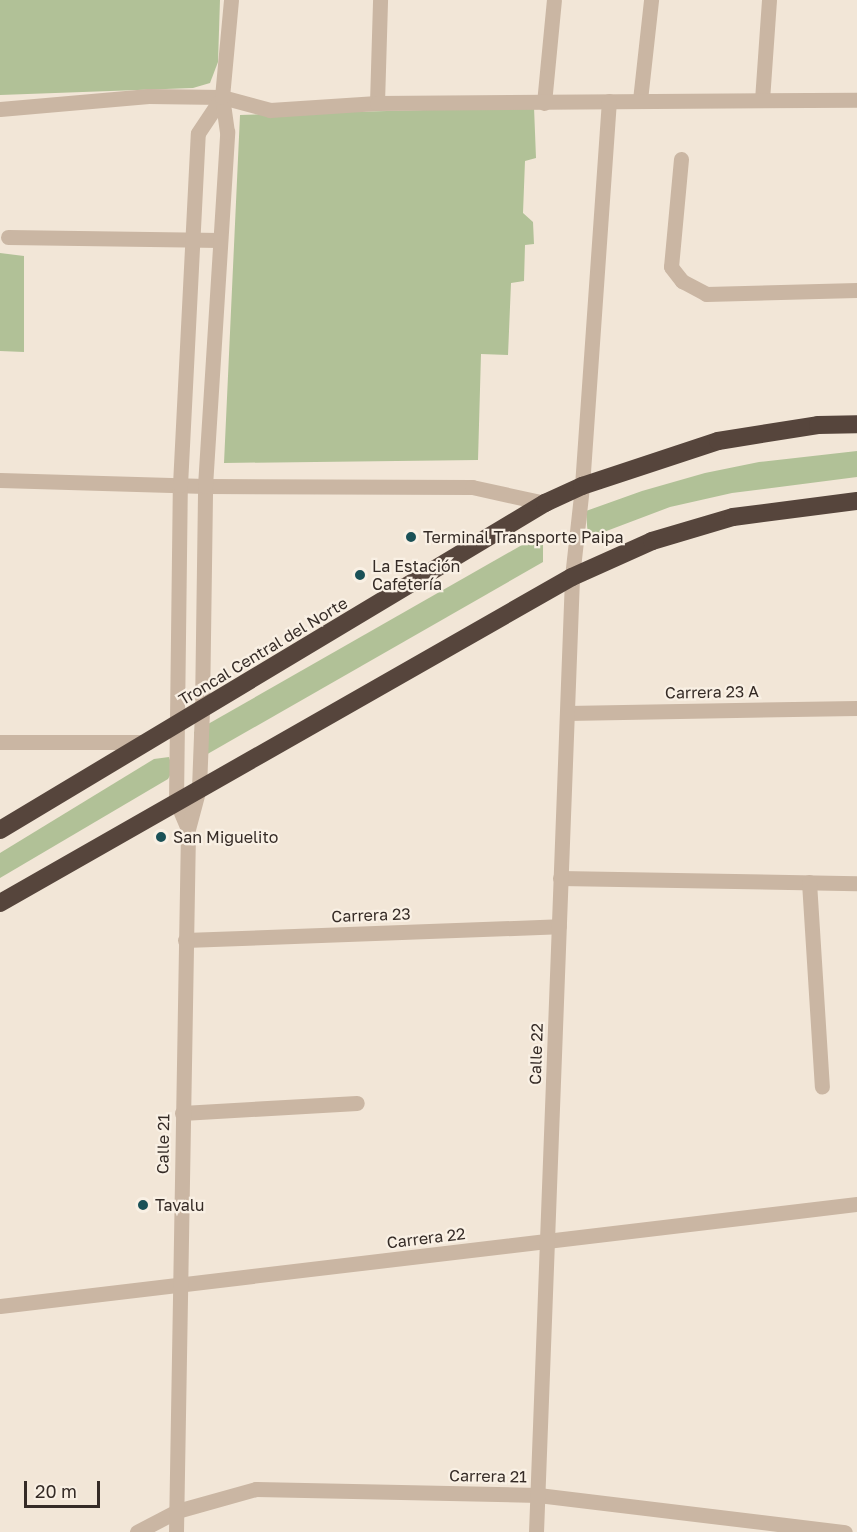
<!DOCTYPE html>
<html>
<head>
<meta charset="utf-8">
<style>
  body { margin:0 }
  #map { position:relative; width:857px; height:1532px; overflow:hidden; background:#f2e6d7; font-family:"Golos Text",sans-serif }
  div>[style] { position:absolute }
  .green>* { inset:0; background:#b1c197 }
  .minor>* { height:15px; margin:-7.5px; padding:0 7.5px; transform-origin:7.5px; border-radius:7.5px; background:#cab6a3 }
  .highway>* { height:18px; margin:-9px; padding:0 9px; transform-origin:9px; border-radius:9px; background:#56453c }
  .dots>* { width:16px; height:16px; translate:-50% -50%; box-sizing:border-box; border:3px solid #f9f0e4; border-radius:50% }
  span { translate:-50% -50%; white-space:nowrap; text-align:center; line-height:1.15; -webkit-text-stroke:4.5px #f9f0e4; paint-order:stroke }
  .poi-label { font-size:16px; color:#352b26 }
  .left { translate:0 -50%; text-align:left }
  .street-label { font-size:16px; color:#352b26 }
  .scale { position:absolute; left:24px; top:1481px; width:76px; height:27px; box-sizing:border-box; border:3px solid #352b26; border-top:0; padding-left:8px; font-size:18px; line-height:21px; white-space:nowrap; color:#352b26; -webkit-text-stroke:4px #f9f0e4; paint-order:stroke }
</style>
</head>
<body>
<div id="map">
  <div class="green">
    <i style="clip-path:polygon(0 0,220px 0,218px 62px,210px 83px,193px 88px,0 95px)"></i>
    <i style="clip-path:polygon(534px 107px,536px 158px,525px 161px,523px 213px,533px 222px,534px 244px,525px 245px,524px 281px,511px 283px,508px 355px,481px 354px,478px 460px,224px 463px,240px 115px)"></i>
    <i style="clip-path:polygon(0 253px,24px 256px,24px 352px,0 351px)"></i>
    <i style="clip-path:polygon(857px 451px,857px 477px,732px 493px,670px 507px,588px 538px,586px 511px,642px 491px,705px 473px,759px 462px)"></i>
    <i style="clip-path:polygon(543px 533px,543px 562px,197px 760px,194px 732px)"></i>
    <i style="clip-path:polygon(169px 757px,173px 770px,168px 779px,0 878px,0 853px,154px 759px)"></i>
  </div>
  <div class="minor">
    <i style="left:640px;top:100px;width:101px;rotate:-83.7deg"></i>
    <i style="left:762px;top:100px;width:100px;rotate:-86deg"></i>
    <i style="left:377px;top:103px;width:103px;rotate:-88.3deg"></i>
    <i style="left:544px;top:103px;width:103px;rotate:-84.5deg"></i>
    <i style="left:0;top:109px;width:149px;rotate:-5deg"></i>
    <i style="left:148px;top:96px;width:74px;rotate:0.8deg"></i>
    <i style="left:222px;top:97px;width:50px;rotate:15.2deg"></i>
    <i style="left:270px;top:110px;width:107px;rotate:-3.7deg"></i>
    <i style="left:377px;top:103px;width:480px;rotate:-0.4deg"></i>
    <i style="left:681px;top:159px;width:108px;rotate:95.3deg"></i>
    <i style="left:671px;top:267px;width:18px;rotate:52deg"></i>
    <i style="left:682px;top:281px;width:27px;rotate:28deg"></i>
    <i style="left:706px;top:294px;width:151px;rotate:-1.5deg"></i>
    <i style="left:8px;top:237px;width:212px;rotate:0.8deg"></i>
    <i style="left:0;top:480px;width:205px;rotate:1.7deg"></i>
    <i style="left:205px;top:486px;width:267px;rotate:0.2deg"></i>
    <i style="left:472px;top:487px;width:75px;rotate:12.4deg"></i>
    <i style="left:567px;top:713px;width:290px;rotate:-1deg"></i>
    <i style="left:0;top:742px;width:148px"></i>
    <i style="left:188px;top:829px;width:30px;rotate:-113deg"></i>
    <i style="left:176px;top:801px;width:316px;rotate:-89.3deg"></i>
    <i style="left:180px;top:485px;width:352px;rotate:-87.1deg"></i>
    <i style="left:198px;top:133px;width:43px;rotate:-56.3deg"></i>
    <i style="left:560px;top:878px;width:297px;rotate:1deg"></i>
    <i style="left:809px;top:882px;width:205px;rotate:86.4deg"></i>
    <i style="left:185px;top:940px;width:374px;rotate:-2.1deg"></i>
    <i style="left:182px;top:1113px;width:175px;rotate:-3.3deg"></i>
    <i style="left:0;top:1306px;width:863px;rotate:-6.79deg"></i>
    <i style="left:137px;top:1532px;width:45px;rotate:-27.7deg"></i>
    <i style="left:177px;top:1511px;width:82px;rotate:-15.6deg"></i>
    <i style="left:256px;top:1489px;width:282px;rotate:1.2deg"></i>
    <i style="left:538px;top:1495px;width:309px;rotate:6.9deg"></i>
    <i style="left:176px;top:1532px;width:703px;rotate:-89.02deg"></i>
    <i style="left:188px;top:829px;width:42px;rotate:-75deg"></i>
    <i style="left:199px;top:788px;width:79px;rotate:-87.8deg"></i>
    <i style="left:202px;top:709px;width:223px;rotate:-89.2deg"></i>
    <i style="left:205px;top:486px;width:355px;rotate:-86.4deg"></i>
    <i style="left:227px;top:132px;width:35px;rotate:-98deg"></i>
    <i style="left:222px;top:97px;width:97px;rotate:-84.7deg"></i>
    <i style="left:536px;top:1532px;width:956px;rotate:-87.84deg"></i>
    <i style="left:572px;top:577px;width:92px;rotate:-83.7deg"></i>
    <i style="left:582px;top:486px;width:386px;rotate:-86deg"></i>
  </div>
  <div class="highway">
    <i style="left:0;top:830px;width:636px;rotate:-30.96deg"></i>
    <i style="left:545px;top:503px;width:41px;rotate:-24.7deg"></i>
    <i style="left:582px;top:486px;width:143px;rotate:-18.3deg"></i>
    <i style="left:718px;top:441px;width:101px;rotate:-9.1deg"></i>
    <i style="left:818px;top:425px;width:39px;rotate:-1deg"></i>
    <i style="left:0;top:903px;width:658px;rotate:-29.68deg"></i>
    <i style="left:572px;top:577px;width:88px;rotate:-24.2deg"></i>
    <i style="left:652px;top:541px;width:84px;rotate:-16.5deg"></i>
    <i style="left:733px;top:517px;width:125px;rotate:-7.4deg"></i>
  </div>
  <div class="dots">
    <i style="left:411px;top:537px;background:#1a5157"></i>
    <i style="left:360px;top:575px;background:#1a5157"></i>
    <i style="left:161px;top:837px;background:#1a5157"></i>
    <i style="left:143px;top:1205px;background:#1a5157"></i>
  </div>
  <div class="poi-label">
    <span class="left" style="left:423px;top:537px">Terminal Transporte Paipa</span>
    <span class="left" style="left:372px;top:575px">La Estación<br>Cafetería</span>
    <span class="left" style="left:173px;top:837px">San Miguelito</span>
    <span class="left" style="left:155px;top:1205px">Tavalu</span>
  </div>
  <div class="street-label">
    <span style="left:263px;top:651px;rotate:-31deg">Troncal Central del Norte</span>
    <span style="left:712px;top:692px;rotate:-1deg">Carrera 23 A</span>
    <span style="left:371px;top:915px;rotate:-2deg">Carrera 23</span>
    <span style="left:536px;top:1054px;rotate:-88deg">Calle 22</span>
    <span style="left:163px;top:1144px;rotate:-89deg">Calle 21</span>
    <span style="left:426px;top:1238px;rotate:-7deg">Carrera 22</span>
    <span style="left:488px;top:1476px;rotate:1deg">Carrera 21</span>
  </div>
  <div class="scale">20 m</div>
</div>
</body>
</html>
